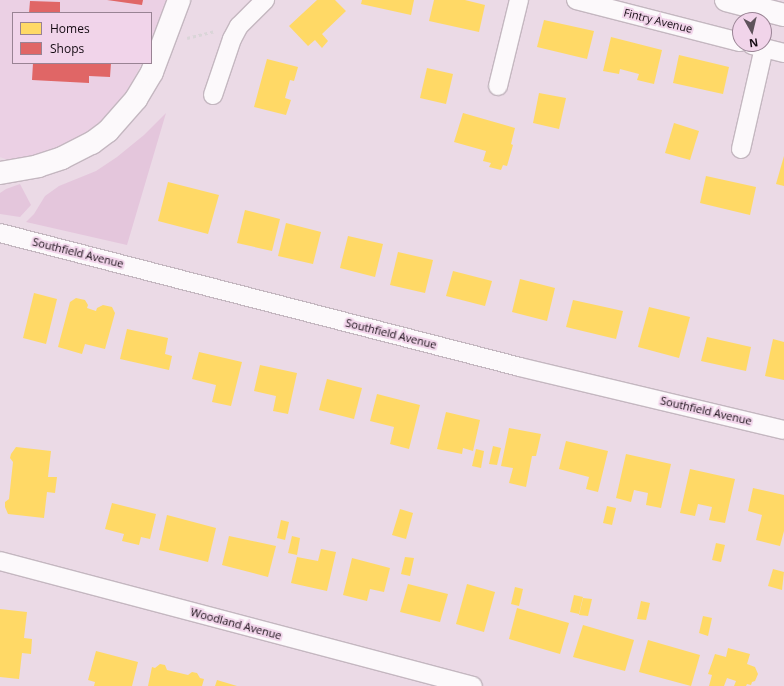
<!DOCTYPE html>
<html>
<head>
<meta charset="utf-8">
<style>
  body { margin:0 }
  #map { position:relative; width:784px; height:686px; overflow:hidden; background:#ebdae6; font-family:"Open Sans",sans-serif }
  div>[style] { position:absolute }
  .built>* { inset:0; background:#ebd0e4 }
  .green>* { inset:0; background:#e4c6dc }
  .homes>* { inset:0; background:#ffd966 }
  .shops>* { inset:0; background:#e06666 }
  .path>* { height:2.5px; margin-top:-1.25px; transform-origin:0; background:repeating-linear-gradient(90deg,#dad5d8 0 3px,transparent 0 6px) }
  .roads { filter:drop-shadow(1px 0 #c4b7c0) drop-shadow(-1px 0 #c4b7c0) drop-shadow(0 1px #c4b7c0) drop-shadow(0 -1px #c4b7c0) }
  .minor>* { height:18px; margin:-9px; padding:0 9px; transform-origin:9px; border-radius:9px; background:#fcf9fb }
  .tertiary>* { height:22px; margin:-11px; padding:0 11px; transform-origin:11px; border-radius:11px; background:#fcf9fb }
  span { translate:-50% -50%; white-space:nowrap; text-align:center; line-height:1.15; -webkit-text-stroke:4px #f1d4ea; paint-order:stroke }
  .street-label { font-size:11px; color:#140a12 }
  .legend { position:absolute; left:12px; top:12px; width:140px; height:52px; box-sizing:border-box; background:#f1d4ea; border:1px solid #998394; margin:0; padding:5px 7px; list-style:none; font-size:12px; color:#140a12 }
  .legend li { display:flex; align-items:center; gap:8px; height:20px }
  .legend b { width:20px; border:1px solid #998394 }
  .north { position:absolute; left:732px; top:12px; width:40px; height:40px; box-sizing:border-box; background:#f1d4ea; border:1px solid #998394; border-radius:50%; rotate:172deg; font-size:11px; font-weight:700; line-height:16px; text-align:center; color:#140a12 }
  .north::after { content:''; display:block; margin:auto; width:14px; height:18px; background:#5f535c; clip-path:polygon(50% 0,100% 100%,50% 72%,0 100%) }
</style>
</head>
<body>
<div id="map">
  <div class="built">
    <i style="clip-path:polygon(0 0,169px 0,151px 47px,151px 13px,13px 13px,13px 63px,142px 63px,118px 109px,89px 137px,60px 152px,19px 160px,8px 160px,0 157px)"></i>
  </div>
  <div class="green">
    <i style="clip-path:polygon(166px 113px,127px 245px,26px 222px,34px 214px,45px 196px,59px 186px,96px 171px,117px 157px,144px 135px)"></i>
    <i style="clip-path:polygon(20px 184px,31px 205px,20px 217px,0 214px,0 193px,6px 189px)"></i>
  </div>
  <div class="homes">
    <i style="clip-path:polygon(317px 0,335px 0,346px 11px,322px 34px,328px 41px,322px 48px,315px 40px,308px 46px,289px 26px)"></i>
    <i style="clip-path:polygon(362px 0,414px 0,411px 15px,361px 4px)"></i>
    <i style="clip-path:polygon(434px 0,465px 0,485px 5px,479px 32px,429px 21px)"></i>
    <i style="clip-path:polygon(544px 20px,594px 31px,587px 59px,537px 47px)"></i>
    <i style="clip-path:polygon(611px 37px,662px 50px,654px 84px,637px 80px,639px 74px,620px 69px,619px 74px,603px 71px)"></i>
    <i style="clip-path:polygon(679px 55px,729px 67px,723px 94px,673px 83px)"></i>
    <i style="clip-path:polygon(267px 59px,298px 67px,294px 81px,290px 80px,285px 98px,291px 100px,286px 115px,254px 107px)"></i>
    <i style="clip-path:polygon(427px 68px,453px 74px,446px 104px,420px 98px)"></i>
    <i style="clip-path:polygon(539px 93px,566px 98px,559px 129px,533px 123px)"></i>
    <i style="clip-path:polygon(463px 113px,515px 128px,511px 144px,513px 145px,507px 166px,503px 165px,501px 170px,489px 167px,491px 163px,483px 161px,486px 151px,454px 142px)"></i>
    <i style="clip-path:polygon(674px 123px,699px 131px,690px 160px,665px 153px)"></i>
    <i style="clip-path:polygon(784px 156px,784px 186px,776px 184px)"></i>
    <i style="clip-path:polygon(706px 176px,756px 187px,750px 215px,700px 203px)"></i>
    <i style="clip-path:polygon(168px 182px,219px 195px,208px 234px,158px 221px)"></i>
    <i style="clip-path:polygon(245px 210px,280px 219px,272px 251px,237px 243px)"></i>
    <i style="clip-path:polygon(286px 223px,321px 232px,313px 264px,278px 256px)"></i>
    <i style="clip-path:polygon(348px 236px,383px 244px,375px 277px,340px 268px)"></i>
    <i style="clip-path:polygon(398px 252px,433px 260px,425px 293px,390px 285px)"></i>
    <i style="clip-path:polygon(453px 271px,492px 281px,485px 306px,446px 296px)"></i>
    <i style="clip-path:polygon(520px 279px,555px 288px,547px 321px,512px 312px)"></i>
    <i style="clip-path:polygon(34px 293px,57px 299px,46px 344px,23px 338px)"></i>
    <i style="clip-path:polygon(76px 298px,85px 300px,88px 305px,87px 308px,96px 311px,97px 308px,103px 305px,112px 307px,115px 313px,105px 349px,85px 344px,82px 354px,58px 347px,70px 302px)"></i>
    <i style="clip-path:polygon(573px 300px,623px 311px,616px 339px,566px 327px)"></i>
    <i style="clip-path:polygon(649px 307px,690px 317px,679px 358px,638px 347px)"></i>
    <i style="clip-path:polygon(127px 329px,168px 338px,165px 354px,172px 356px,169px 370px,120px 359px)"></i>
    <i style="clip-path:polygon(707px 337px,751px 347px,746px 371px,701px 361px)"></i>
    <i style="clip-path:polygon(773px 339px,784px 342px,784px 380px,765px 376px)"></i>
    <i style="clip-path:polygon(199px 352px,242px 362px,231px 406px,212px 402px,216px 385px,192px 379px)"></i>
    <i style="clip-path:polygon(260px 365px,297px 373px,288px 414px,273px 411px,276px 396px,254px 391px)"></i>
    <i style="clip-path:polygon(327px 379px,362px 388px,354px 419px,319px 410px)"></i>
    <i style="clip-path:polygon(377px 394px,420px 405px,409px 449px,390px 444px,394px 427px,370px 421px)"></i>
    <i style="clip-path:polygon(446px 412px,480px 420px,473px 451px,463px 448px,462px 454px,437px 449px)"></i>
    <i style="clip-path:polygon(509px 428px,541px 434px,536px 456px,532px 456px,526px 487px,509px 483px,513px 468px,501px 466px)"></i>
    <i style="clip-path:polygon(566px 441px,608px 451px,598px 492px,586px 489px,589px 477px,559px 469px)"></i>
    <i style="clip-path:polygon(493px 446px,501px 448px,497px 465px,489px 464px)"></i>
    <i style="clip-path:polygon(16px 447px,51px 451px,48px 477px,57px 477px,55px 493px,47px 492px,44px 518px,8px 514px,5px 507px,5px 502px,9px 499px,13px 462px,10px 458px,11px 454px)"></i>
    <i style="clip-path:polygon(476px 449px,484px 451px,481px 468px,472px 466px)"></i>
    <i style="clip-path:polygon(626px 454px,671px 464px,661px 508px,646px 505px,648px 493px,634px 490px,631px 502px,616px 498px)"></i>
    <i style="clip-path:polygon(690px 469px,735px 479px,725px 523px,709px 520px,712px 507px,698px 504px,695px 516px,680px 513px)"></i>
    <i style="clip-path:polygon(753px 488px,784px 495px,784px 531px,780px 546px,756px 540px,762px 515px,748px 511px)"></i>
    <i style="clip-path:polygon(112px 503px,156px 514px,150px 539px,141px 537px,139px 545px,122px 541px,124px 534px,105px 529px)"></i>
    <i style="clip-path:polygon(607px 506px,616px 508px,612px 525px,603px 523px)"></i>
    <i style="clip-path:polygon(400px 509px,413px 513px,406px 539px,392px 535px)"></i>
    <i style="clip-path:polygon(167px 515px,216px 528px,208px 562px,159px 550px)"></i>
    <i style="clip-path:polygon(281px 520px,289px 522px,285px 540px,277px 538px)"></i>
    <i style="clip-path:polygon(229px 536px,276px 546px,268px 577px,222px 565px)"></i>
    <i style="clip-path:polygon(292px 536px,300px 538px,297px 555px,288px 553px)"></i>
    <i style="clip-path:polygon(716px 543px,725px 545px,721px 562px,712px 560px)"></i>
    <i style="clip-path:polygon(321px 549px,336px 552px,327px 591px,291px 583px,297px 557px,318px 561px)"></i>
    <i style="clip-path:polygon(405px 557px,414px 558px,410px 576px,401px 574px)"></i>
    <i style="clip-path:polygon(352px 558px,390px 568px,384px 592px,370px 589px,367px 601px,343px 595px)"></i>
    <i style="clip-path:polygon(773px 569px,784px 572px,782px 590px,768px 586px)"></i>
    <i style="clip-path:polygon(408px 584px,448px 594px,440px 622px,400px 612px)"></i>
    <i style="clip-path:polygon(467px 584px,495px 592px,484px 632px,456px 624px)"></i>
    <i style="clip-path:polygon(515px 587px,523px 589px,519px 606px,511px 604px)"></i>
    <i style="clip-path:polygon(574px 595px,583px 597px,579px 614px,570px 612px)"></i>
    <i style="clip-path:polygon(583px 598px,592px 599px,588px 616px,579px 615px)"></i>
    <i style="clip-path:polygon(641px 601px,650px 603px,646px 620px,637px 619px)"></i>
    <i style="clip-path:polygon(517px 608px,569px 623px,560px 654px,509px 639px)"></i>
    <i style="clip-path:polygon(0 609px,27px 612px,24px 638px,32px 639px,31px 654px,22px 653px,19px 679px,0 677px)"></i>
    <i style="clip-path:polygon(703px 616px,712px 618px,708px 636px,699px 633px)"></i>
    <i style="clip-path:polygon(583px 625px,634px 640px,625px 671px,573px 657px)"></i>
    <i style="clip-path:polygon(648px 640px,700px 655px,691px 686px,639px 672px)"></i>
    <i style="clip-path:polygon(728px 648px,750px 654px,747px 664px,755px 667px,758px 674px,755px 681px,752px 682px,751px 685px,747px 684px,746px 686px,734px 686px,736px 681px,727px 678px,724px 686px,709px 686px,712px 675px,708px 674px,715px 654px,726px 657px)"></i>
    <i style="clip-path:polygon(96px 651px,138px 662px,132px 686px,94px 686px,95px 682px,88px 680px)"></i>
    <i style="clip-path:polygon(160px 664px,165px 665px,167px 670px,188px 675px,192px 672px,197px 673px,200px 678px,204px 679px,202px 686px,148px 686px,152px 667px,155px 668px)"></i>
    <i style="clip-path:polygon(217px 680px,237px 686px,215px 686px)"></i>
  </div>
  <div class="shops">
    <i style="clip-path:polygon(107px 0,143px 0,142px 5px)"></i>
    <i style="clip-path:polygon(30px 1px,60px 2px,60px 13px,29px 13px)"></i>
    <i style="clip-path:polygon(33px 63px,111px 63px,110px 77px,89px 76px,89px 83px,32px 80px)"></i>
  </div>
  <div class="path">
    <i style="left:187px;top:38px;width:29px;rotate:-14deg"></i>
  </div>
  <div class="roads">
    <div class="minor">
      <i style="left:576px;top:0;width:169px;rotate:14.4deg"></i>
      <i style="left:752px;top:45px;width:33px;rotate:14deg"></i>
      <i style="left:498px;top:86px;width:89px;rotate:-76.3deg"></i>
      <i style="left:213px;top:95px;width:59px;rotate:-71.3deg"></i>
      <i style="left:232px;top:39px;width:15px;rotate:-62deg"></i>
      <i style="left:239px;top:26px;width:37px;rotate:-45deg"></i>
      <i style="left:741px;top:149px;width:104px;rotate:-77.2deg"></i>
      <i style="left:0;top:233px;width:537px;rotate:14.45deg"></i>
      <i style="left:520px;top:367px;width:271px;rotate:13.4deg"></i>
      <i style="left:0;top:561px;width:489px;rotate:14.8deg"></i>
    </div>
    <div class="tertiary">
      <i style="left:726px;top:0;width:60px;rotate:14.5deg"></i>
      <i style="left:0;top:173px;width:39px;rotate:-10deg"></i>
      <i style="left:38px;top:166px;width:25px;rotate:-18deg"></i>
      <i style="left:62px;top:158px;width:34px;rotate:-27deg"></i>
      <i style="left:92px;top:143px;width:20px;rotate:-37deg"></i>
      <i style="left:108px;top:131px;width:43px;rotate:-48.8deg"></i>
      <i style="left:136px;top:99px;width:31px;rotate:-59deg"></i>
      <i style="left:152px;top:72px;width:77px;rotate:-69.4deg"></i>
    </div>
  </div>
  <div class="street-label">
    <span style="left:658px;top:21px;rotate:14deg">Fintry Avenue</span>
    <span style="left:78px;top:253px;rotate:14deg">Southfield Avenue</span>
    <span style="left:391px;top:334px;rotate:14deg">Southfield Avenue</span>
    <span style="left:706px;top:411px;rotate:13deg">Southfield Avenue</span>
    <span style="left:236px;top:624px;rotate:15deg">Woodland Avenue</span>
  </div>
  <ul class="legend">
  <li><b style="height:11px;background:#ffd966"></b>Homes</li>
  <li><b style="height:11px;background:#e06666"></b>Shops</li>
  </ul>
  <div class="north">N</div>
</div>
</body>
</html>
